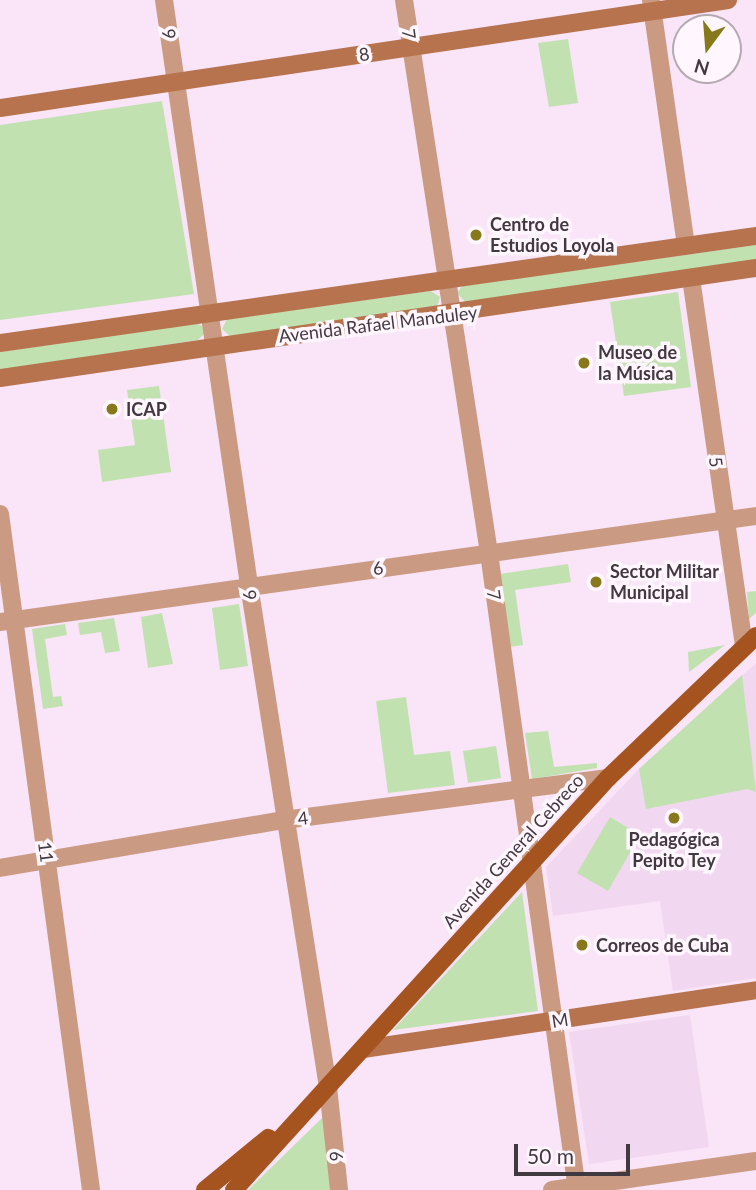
<!DOCTYPE html>
<html>
<head>
<meta charset="utf-8">
<style>
  body { margin:0 }
  #map { position:relative; width:756px; height:1190px; overflow:hidden; background:#f9e4f8; font-family:Lato,sans-serif }
  div>[style] { position:absolute }
  .built>* { inset:0; background:#f2d7f1 }
  .green>* { inset:0; background:#c2e1b1 }
  .street>* { height:18px; margin:-9px; padding:0 9px; transform-origin:9px; border-radius:9px; background:#ca9b82 }
  .secondary>* { height:18px; margin:-9px; padding:0 9px; transform-origin:9px; border-radius:9px; background:#b6734d }
  .primary>* { height:18px; margin:-9px; padding:0 9px; transform-origin:9px; border-radius:9px; background:#a5541f }
  .dots>* { width:19px; height:19px; translate:-50% -50%; box-sizing:border-box; border:4px solid #fff6fe; border-radius:50% }
  span { translate:-50% -50%; white-space:nowrap; text-align:center; line-height:1.15; -webkit-text-stroke:7px #fff6fe; paint-order:stroke }
  .street-label { font-size:18px; color:#413940 }
  .poi-label { font-size:18px; color:#413940; font-weight:700 }
  .left { translate:0 -50%; text-align:left }
  .north { position:absolute; left:672px; top:14px; width:70px; height:70px; box-sizing:border-box; background:#fff6fe; border:2px solid #b3aab2; border-radius:50%; rotate:196deg; font-size:19px; font-weight:700; line-height:28px; text-align:center; color:#413940 }
  .north::after { content:''; display:block; margin:auto; width:24px; height:32px; background:#88781c; clip-path:polygon(50% 0,100% 100%,50% 72%,0 100%) }
  .scale { position:absolute; left:514px; top:1144px; width:116px; height:32px; box-sizing:border-box; border:4px solid #413940; border-top:0; padding-left:9px; font-size:21px; line-height:24px; white-space:nowrap; color:#413940; -webkit-text-stroke:5px #fff6fe; paint-order:stroke }
</style>
</head>
<body>
<div id="map">
  <div class="built">
    <i style="clip-path:polygon(756px 663px,756px 978px,673px 991px,660px 901px,553px 916px,546px 867px,639px 769px)"></i>
    <i style="clip-path:polygon(690px 1015px,709px 1147px,589px 1164px,569px 1032px)"></i>
  </div>
  <div class="green">
    <i style="clip-path:polygon(568px 39px,578px 103px,549px 107px,538px 43px)"></i>
    <i style="clip-path:polygon(162px 101px,194px 294px,0 320px,0 125px)"></i>
    <i style="clip-path:polygon(756px 245px,756px 260px,466px 303px,457px 293px,462px 286px)"></i>
    <i style="clip-path:polygon(431px 291px,440px 297px,437px 307px,230px 336px,222px 329px,227px 319px)"></i>
    <i style="clip-path:polygon(678px 292px,691px 387px,624px 396px,610px 302px)"></i>
    <i style="clip-path:polygon(195px 323px,203px 326px,204px 334px,198px 340px,0 370px,0 352px)"></i>
    <i style="clip-path:polygon(159px 386px,171px 472px,102px 482px,98px 450px,135px 445px,127px 390px)"></i>
    <i style="clip-path:polygon(568px 564px,571px 582px,515px 590px,523px 645px,510px 647px,499px 574px)"></i>
    <i style="clip-path:polygon(756px 591px,756px 613px,749px 619px,747px 592px)"></i>
    <i style="clip-path:polygon(239px 604px,248px 666px,220px 670px,212px 608px)"></i>
    <i style="clip-path:polygon(162px 613px,173px 664px,148px 668px,141px 617px)"></i>
    <i style="clip-path:polygon(114px 618px,120px 651px,105px 653px,101px 632px,80px 635px,78px 623px)"></i>
    <i style="clip-path:polygon(65px 624px,67px 635px,45px 639px,53px 697px,61px 696px,63px 706px,43px 709px,32px 629px)"></i>
    <i style="clip-path:polygon(725px 645px,689px 672px,688px 652px)"></i>
    <i style="clip-path:polygon(742px 675px,756px 792px,747px 789px,646px 809px,639px 769px)"></i>
    <i style="clip-path:polygon(406px 697px,414px 755px,450px 751px,455px 785px,388px 793px,376px 701px)"></i>
    <i style="clip-path:polygon(548px 731px,554px 767px,597px 763px,597px 768px,532px 779px,525px 733px)"></i>
    <i style="clip-path:polygon(496px 746px,501px 778px,468px 783px,463px 751px)"></i>
    <i style="clip-path:polygon(610px 817px,640px 835px,608px 891px,577px 873px)"></i>
    <i style="clip-path:polygon(522px 892px,538px 1011px,393px 1030px)"></i>
    <i style="clip-path:polygon(323px 1117px,332px 1190px,248px 1190px)"></i>
  </div>
  <div class="street">
    <i style="left:164px;top:0;width:591px;rotate:81.73deg"></i>
    <i style="left:249px;top:585px;width:508px;rotate:81.06deg"></i>
    <i style="left:328px;top:1087px;width:104px;rotate:83.9deg"></i>
    <i style="left:404px;top:0;width:559px;rotate:81.26deg"></i>
    <i style="left:489px;top:553px;width:643px;rotate:82.13deg"></i>
    <i style="left:651px;top:0;width:248px;rotate:81.9deg"></i>
    <i style="left:691px;top:278px;width:372px;rotate:81.8deg"></i>
    <i style="left:0;top:514px;width:682px;rotate:82.33deg"></i>
    <i style="left:0;top:622px;width:763px;rotate:-7.98deg"></i>
    <i style="left:0;top:868px;width:288px;rotate:-9.6deg"></i>
    <i style="left:284px;top:820px;width:327px;rotate:-7.4deg"></i>
    <i style="left:552px;top:1190px;width:206px;rotate:-8.1deg"></i>
  </div>
  <div class="secondary">
    <i style="left:0;top:108px;width:736px;rotate:-8.44deg"></i>
    <i style="left:0;top:343px;width:764px;rotate:-8.06deg"></i>
    <i style="left:0;top:378px;width:764px;rotate:-8.28deg"></i>
    <i style="left:363px;top:1049px;width:397px;rotate:-8.5deg"></i>
  </div>
  <div class="primary">
    <i style="left:205px;top:1190px;width:82px;rotate:-39.5deg"></i>
    <i style="left:234px;top:1190px;width:556px;rotate:-47.77deg"></i>
    <i style="left:608px;top:778px;width:205px;rotate:-43.8deg"></i>
  </div>
  <div class="dots">
    <i style="left:476px;top:235px;background:#88781c"></i>
    <i style="left:584px;top:363px;background:#88781c"></i>
    <i style="left:112px;top:409px;background:#88781c"></i>
    <i style="left:596px;top:582px;background:#88781c"></i>
    <i style="left:674px;top:818px;background:#88781c"></i>
    <i style="left:582px;top:945px;background:#88781c"></i>
  </div>
  <div class="street-label">
    <span style="left:169px;top:34px;rotate:82deg">9</span>
    <span style="left:409px;top:34px;rotate:82deg">7</span>
    <span style="left:364px;top:54px;rotate:-9deg">8</span>
    <span style="left:378px;top:324px;rotate:-7deg">Avenida Rafael Manduley</span>
    <span style="left:716px;top:462px;rotate:82deg">5</span>
    <span style="left:378px;top:568px;rotate:-8deg">6</span>
    <span style="left:250px;top:595px;rotate:81deg">9</span>
    <span style="left:494px;top:595px;rotate:82deg">7</span>
    <span style="left:303px;top:818px;rotate:-7deg">4</span>
    <span style="left:513px;top:851px;rotate:-48deg">Avenida General Cebreco</span>
    <span style="left:46px;top:852px;rotate:83deg">11</span>
    <span style="left:560px;top:1020px;rotate:-9deg">M</span>
    <span style="left:336px;top:1156px;rotate:-96deg">9</span>
  </div>
  <div class="poi-label">
    <span class="left" style="left:490px;top:235px">Centro de<br>Estudios Loyola</span>
    <span class="left" style="left:598px;top:363px">Museo de<br>la Música</span>
    <span class="left" style="left:126px;top:409px">ICAP</span>
    <span class="left" style="left:610px;top:582px">Sector Militar<br>Municipal</span>
    <span style="left:674px;top:850px">Pedagógica<br>Pepito Tey</span>
    <span class="left" style="left:596px;top:945px">Correos de Cuba</span>
  </div>
  <div class="north">N</div>
  <div class="scale">50 m</div>
</div>
</body>
</html>
